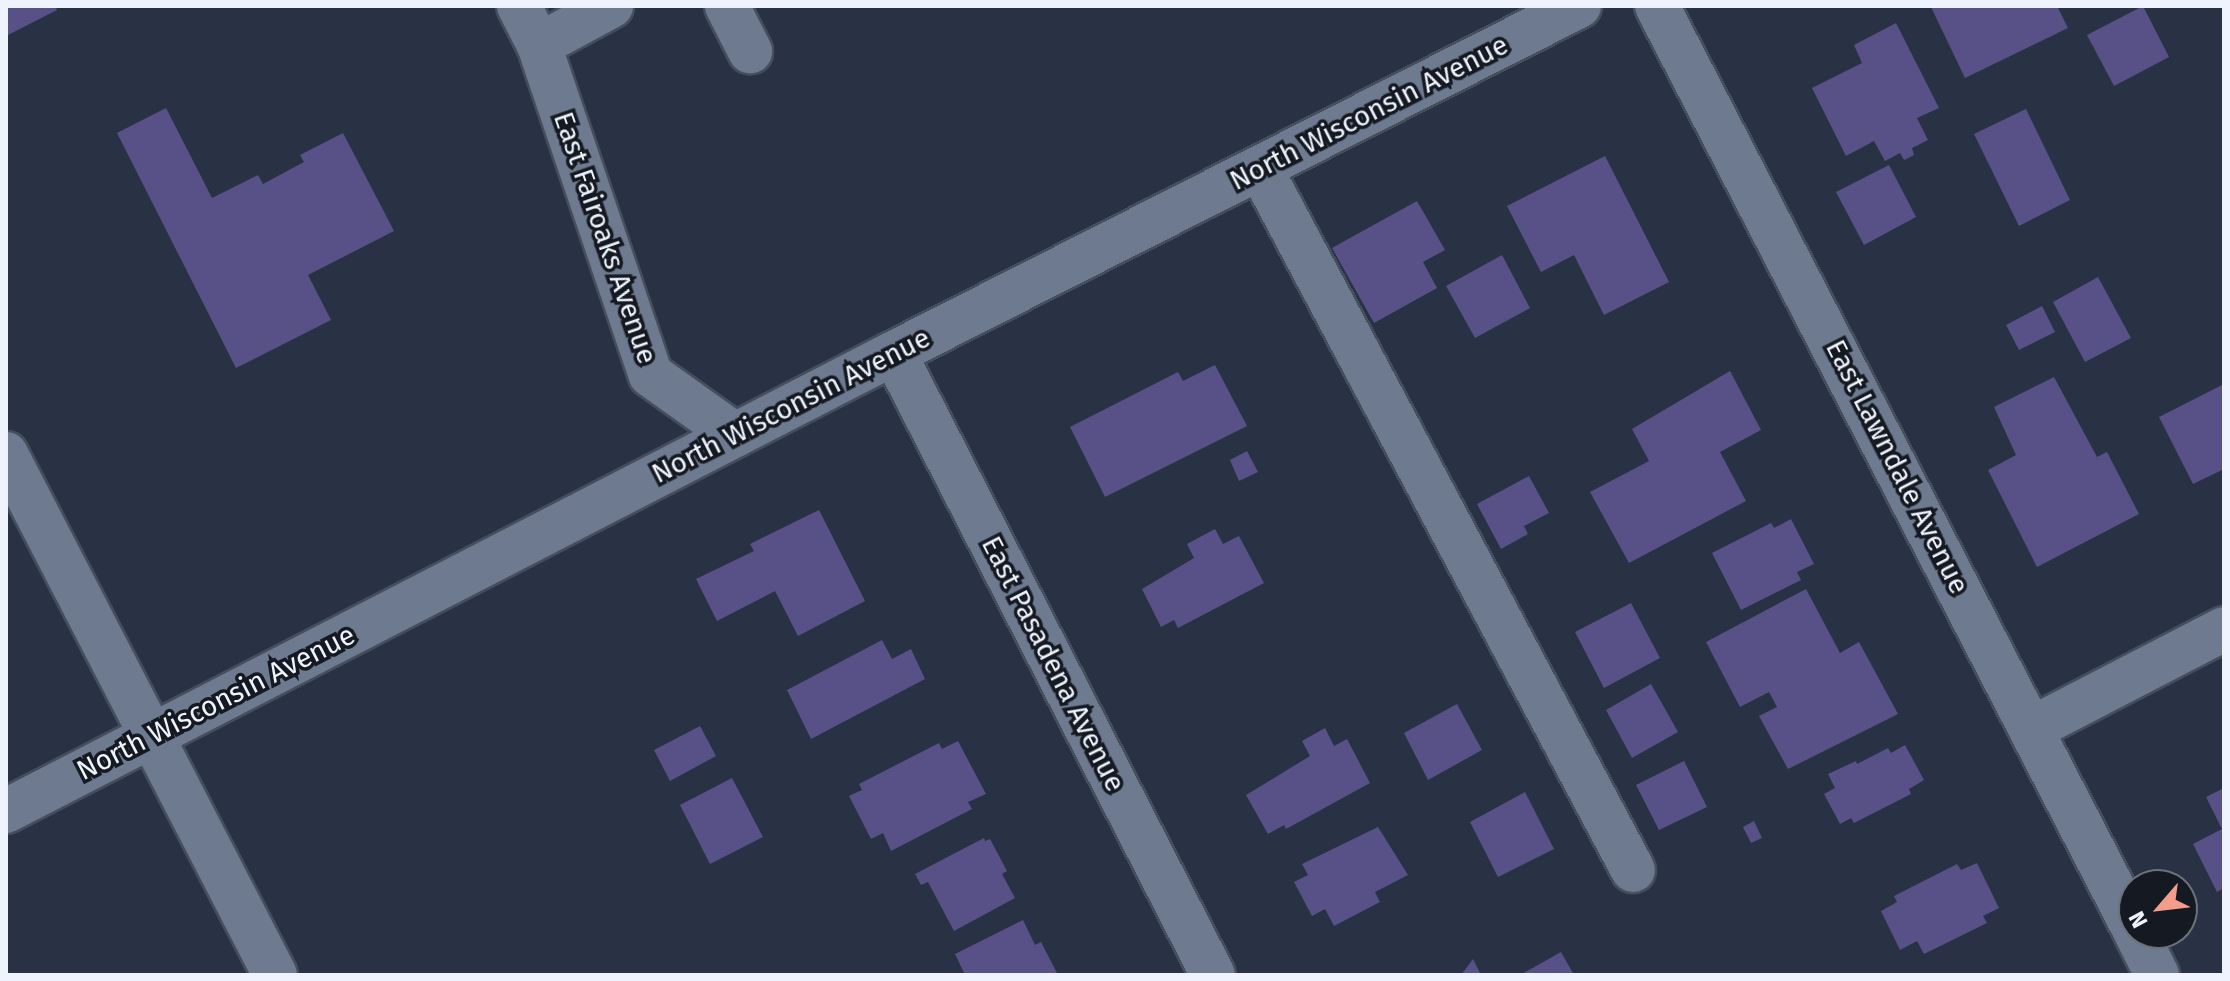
<!DOCTYPE html>
<html>
<head>
<meta charset="utf-8">
<style>
  body { margin:0 }
  #map { position:relative; width:2230px; height:981px; overflow:hidden; background:#283244; font-family:"Fira Sans",sans-serif }
  div>[style] { position:absolute }
  .building>* { inset:0; background:#575187 }
  .roads { filter:drop-shadow(2px 0 #454e5d) drop-shadow(-2px 0 #454e5d) drop-shadow(0 2px #454e5d) drop-shadow(0 -2px #454e5d) }
  .minor>* { height:44px; margin:-22px; padding:0 22px; transform-origin:22px; border-radius:22px; background:#6e7a8f }
  span { translate:-50% -50%; white-space:nowrap; text-align:center; line-height:1.15; -webkit-text-stroke:7px #151a22; paint-order:stroke }
  .street-label { font-size:28px; color:#eef3fd }
  .frame { position:absolute; inset:0; border:8px solid #eef3fd; pointer-events:none }
  .north { position:absolute; left:2118px; top:869px; width:80px; height:80px; box-sizing:border-box; background:#151a22; border:2px solid #6c717a; border-radius:50%; rotate:242deg; font-size:22px; font-weight:700; line-height:32px; text-align:center; color:#eef3fd }
  .north::after { content:''; display:block; margin:auto; width:28px; height:36px; background:#f49d8b; clip-path:polygon(50% 0,100% 100%,50% 72%,0 100%) }
</style>
</head>
<body>
<div id="map">
  <div class="building">
    <i style="clip-path:polygon(6px 6px,55px 6px,57px 10px,6px 36px)"></i>
    <i style="clip-path:polygon(2057px 6px,2068px 28px,1965px 78px,1931px 7px)"></i>
    <i style="clip-path:polygon(2143px 6px,2169px 57px,2114px 86px,2087px 35px)"></i>
    <i style="clip-path:polygon(1896px 23px,1939px 108px,1917px 118px,1928px 140px,1912px 148px,1914px 155px,1904px 160px,1900px 153px,1885px 161px,1874px 141px,1846px 156px,1812px 88px,1862px 63px,1854px 45px)"></i>
    <i style="clip-path:polygon(166px 108px,212px 198px,258px 175px,263px 184px,304px 162px,300px 155px,343px 133px,394px 231px,308px 275px,331px 320px,236px 368px,117px 133px)"></i>
    <i style="clip-path:polygon(2026px 109px,2070px 200px,2019px 226px,1974px 134px)"></i>
    <i style="clip-path:polygon(1605px 156px,1669px 282px,1604px 315px,1574px 255px,1541px 272px,1507px 206px)"></i>
    <i style="clip-path:polygon(1889px 165px,1916px 217px,1864px 245px,1836px 192px)"></i>
    <i style="clip-path:polygon(1417px 201px,1445px 250px,1423px 262px,1437px 288px,1374px 323px,1332px 248px)"></i>
    <i style="clip-path:polygon(1502px 255px,1530px 308px,1475px 338px,1446px 286px)"></i>
    <i style="clip-path:polygon(2098px 277px,2131px 338px,2085px 362px,2053px 302px)"></i>
    <i style="clip-path:polygon(2042px 306px,2055px 332px,2019px 350px,2006px 325px)"></i>
    <i style="clip-path:polygon(1215px 365px,1247px 426px,1105px 497px,1070px 427px,1178px 372px,1183px 381px)"></i>
    <i style="clip-path:polygon(1730px 371px,1761px 430px,1720px 452px,1746px 501px,1629px 563px,1590px 492px,1649px 461px,1632px 429px)"></i>
    <i style="clip-path:polygon(2054px 377px,2097px 457px,2107px 452px,2139px 514px,2037px 567px,1988px 470px,2016px 455px,1994px 407px)"></i>
    <i style="clip-path:polygon(2224px 384px,2224px 469px,2193px 484px,2159px 417px)"></i>
    <i style="clip-path:polygon(1247px 451px,1258px 472px,1239px 481px,1230px 460px)"></i>
    <i style="clip-path:polygon(1529px 476px,1549px 513px,1524px 526px,1528px 534px,1501px 549px,1477px 504px)"></i>
    <i style="clip-path:polygon(819px 510px,865px 601px,798px 636px,775px 591px,717px 621px,696px 579px,754px 551px,750px 544px)"></i>
    <i style="clip-path:polygon(1791px 519px,1814px 564px,1797px 572px,1801px 580px,1741px 610px,1712px 553px,1771px 523px,1774px 528px)"></i>
    <i style="clip-path:polygon(1215px 529px,1223px 544px,1239px 536px,1264px 583px,1178px 628px,1174px 620px,1161px 627px,1142px 589px,1194px 558px,1187px 544px)"></i>
    <i style="clip-path:polygon(1806px 589px,1840px 653px,1859px 642px,1898px 714px,1788px 769px,1759px 716px,1777px 707px,1769px 692px,1740px 707px,1706px 642px)"></i>
    <i style="clip-path:polygon(1631px 603px,1660px 658px,1604px 688px,1575px 632px)"></i>
    <i style="clip-path:polygon(882px 640px,892px 659px,911px 649px,925px 679px,811px 739px,787px 690px)"></i>
    <i style="clip-path:polygon(1651px 684px,1678px 732px,1632px 758px,1606px 710px)"></i>
    <i style="clip-path:polygon(1457px 704px,1482px 750px,1428px 780px,1404px 733px)"></i>
    <i style="clip-path:polygon(700px 726px,716px 756px,670px 781px,654px 750px)"></i>
    <i style="clip-path:polygon(1325px 728px,1334px 746px,1347px 739px,1370px 783px,1286px 829px,1284px 825px,1268px 834px,1246px 795px,1310px 756px,1302px 741px)"></i>
    <i style="clip-path:polygon(958px 741px,986px 794px,968px 802px,972px 809px,891px 851px,883px 833px,871px 839px,849px 796px,862px 790px,859px 784px,939px 743px,942px 749px)"></i>
    <i style="clip-path:polygon(1905px 745px,1924px 780px,1909px 789px,1911px 794px,1854px 823px,1851px 818px,1840px 824px,1824px 794px,1835px 788px,1828px 774px,1856px 761px,1857px 764px,1888px 748px,1891px 753px)"></i>
    <i style="clip-path:polygon(1684px 761px,1707px 807px,1659px 830px,1636px 785px)"></i>
    <i style="clip-path:polygon(732px 778px,763px 837px,710px 864px,680px 805px)"></i>
    <i style="clip-path:polygon(2224px 788px,2224px 888px,2217px 892px,2193px 844px,2222px 829px,2206px 797px)"></i>
    <i style="clip-path:polygon(1525px 792px,1554px 849px,1498px 877px,1470px 822px)"></i>
    <i style="clip-path:polygon(1754px 821px,1762px 838px,1751px 843px,1743px 827px)"></i>
    <i style="clip-path:polygon(1378px 827px,1408px 875px,1375px 892px,1380px 902px,1334px 926px,1325px 909px,1312px 916px,1294px 882px,1308px 875px,1302px 864px)"></i>
    <i style="clip-path:polygon(984px 838px,985px 841px,990px 839px,1007px 871px,1002px 874px,1015px 898px,954px 931px,928px 882px,921px 885px,915px 874px)"></i>
    <i style="clip-path:polygon(1977px 863px,1999px 908px,1983px 916px,1987px 923px,1924px 954px,1917px 941px,1900px 950px,1881px 911px,1897px 902px,1894px 896px,1957px 864px,1961px 870px)"></i>
    <i style="clip-path:polygon(1023px 920px,1035px 945px,1041px 942px,1058px 975px,965px 975px,955px 954px)"></i>
    <i style="clip-path:polygon(1561px 952px,1574px 975px,1520px 975px)"></i>
    <i style="clip-path:polygon(1473px 959px,1481px 975px,1461px 975px)"></i>
  </div>
  <div class="roads">
    <div class="minor">
      <i style="left:519px;top:6px;width:44px;rotate:62.9deg"></i>
      <i style="left:539px;top:45px;width:348px;rotate:71.3deg"></i>
      <i style="left:651px;top:375px;width:103px;rotate:35.5deg"></i>
      <i style="left:727px;top:6px;width:51px;rotate:62.9deg"></i>
      <i style="left:1657px;top:6px;width:1039px;rotate:62.67deg"></i>
      <i style="left:539px;top:45px;width:82px;rotate:-28.4deg"></i>
      <i style="left:1260px;top:168px;width:795px;rotate:62.02deg"></i>
      <i style="left:894px;top:353px;width:699px;rotate:62.85deg"></i>
      <i style="left:6px;top:454px;width:586px;rotate:62.69deg"></i>
      <i style="left:2033px;top:728px;width:215px;rotate:-27.4deg"></i>
      <i style="left:6px;top:811px;width:999px;rotate:-27.28deg"></i>
      <i style="left:894px;top:353px;width:768px;rotate:-26.87deg"></i>
      <i style="left:2136px;top:933px;width:47px;rotate:63.4deg"></i>
    </div>
  </div>
  <div class="street-label">
    <span style="left:1369px;top:113px;rotate:-27deg">North Wisconsin Avenue</span>
    <span style="left:605px;top:238px;rotate:71deg">East Fairoaks Avenue</span>
    <span style="left:791px;top:406px;rotate:-27deg">North Wisconsin Avenue</span>
    <span style="left:1897px;top:467px;rotate:63deg">East Lawndale Avenue</span>
    <span style="left:1053px;top:664px;rotate:63deg">East Pasadena Avenue</span>
    <span style="left:216px;top:703px;rotate:-27deg">North Wisconsin Avenue</span>
  </div>
  <div class="frame"></div>
  <div class="north">N</div>
</div>
</body>
</html>
